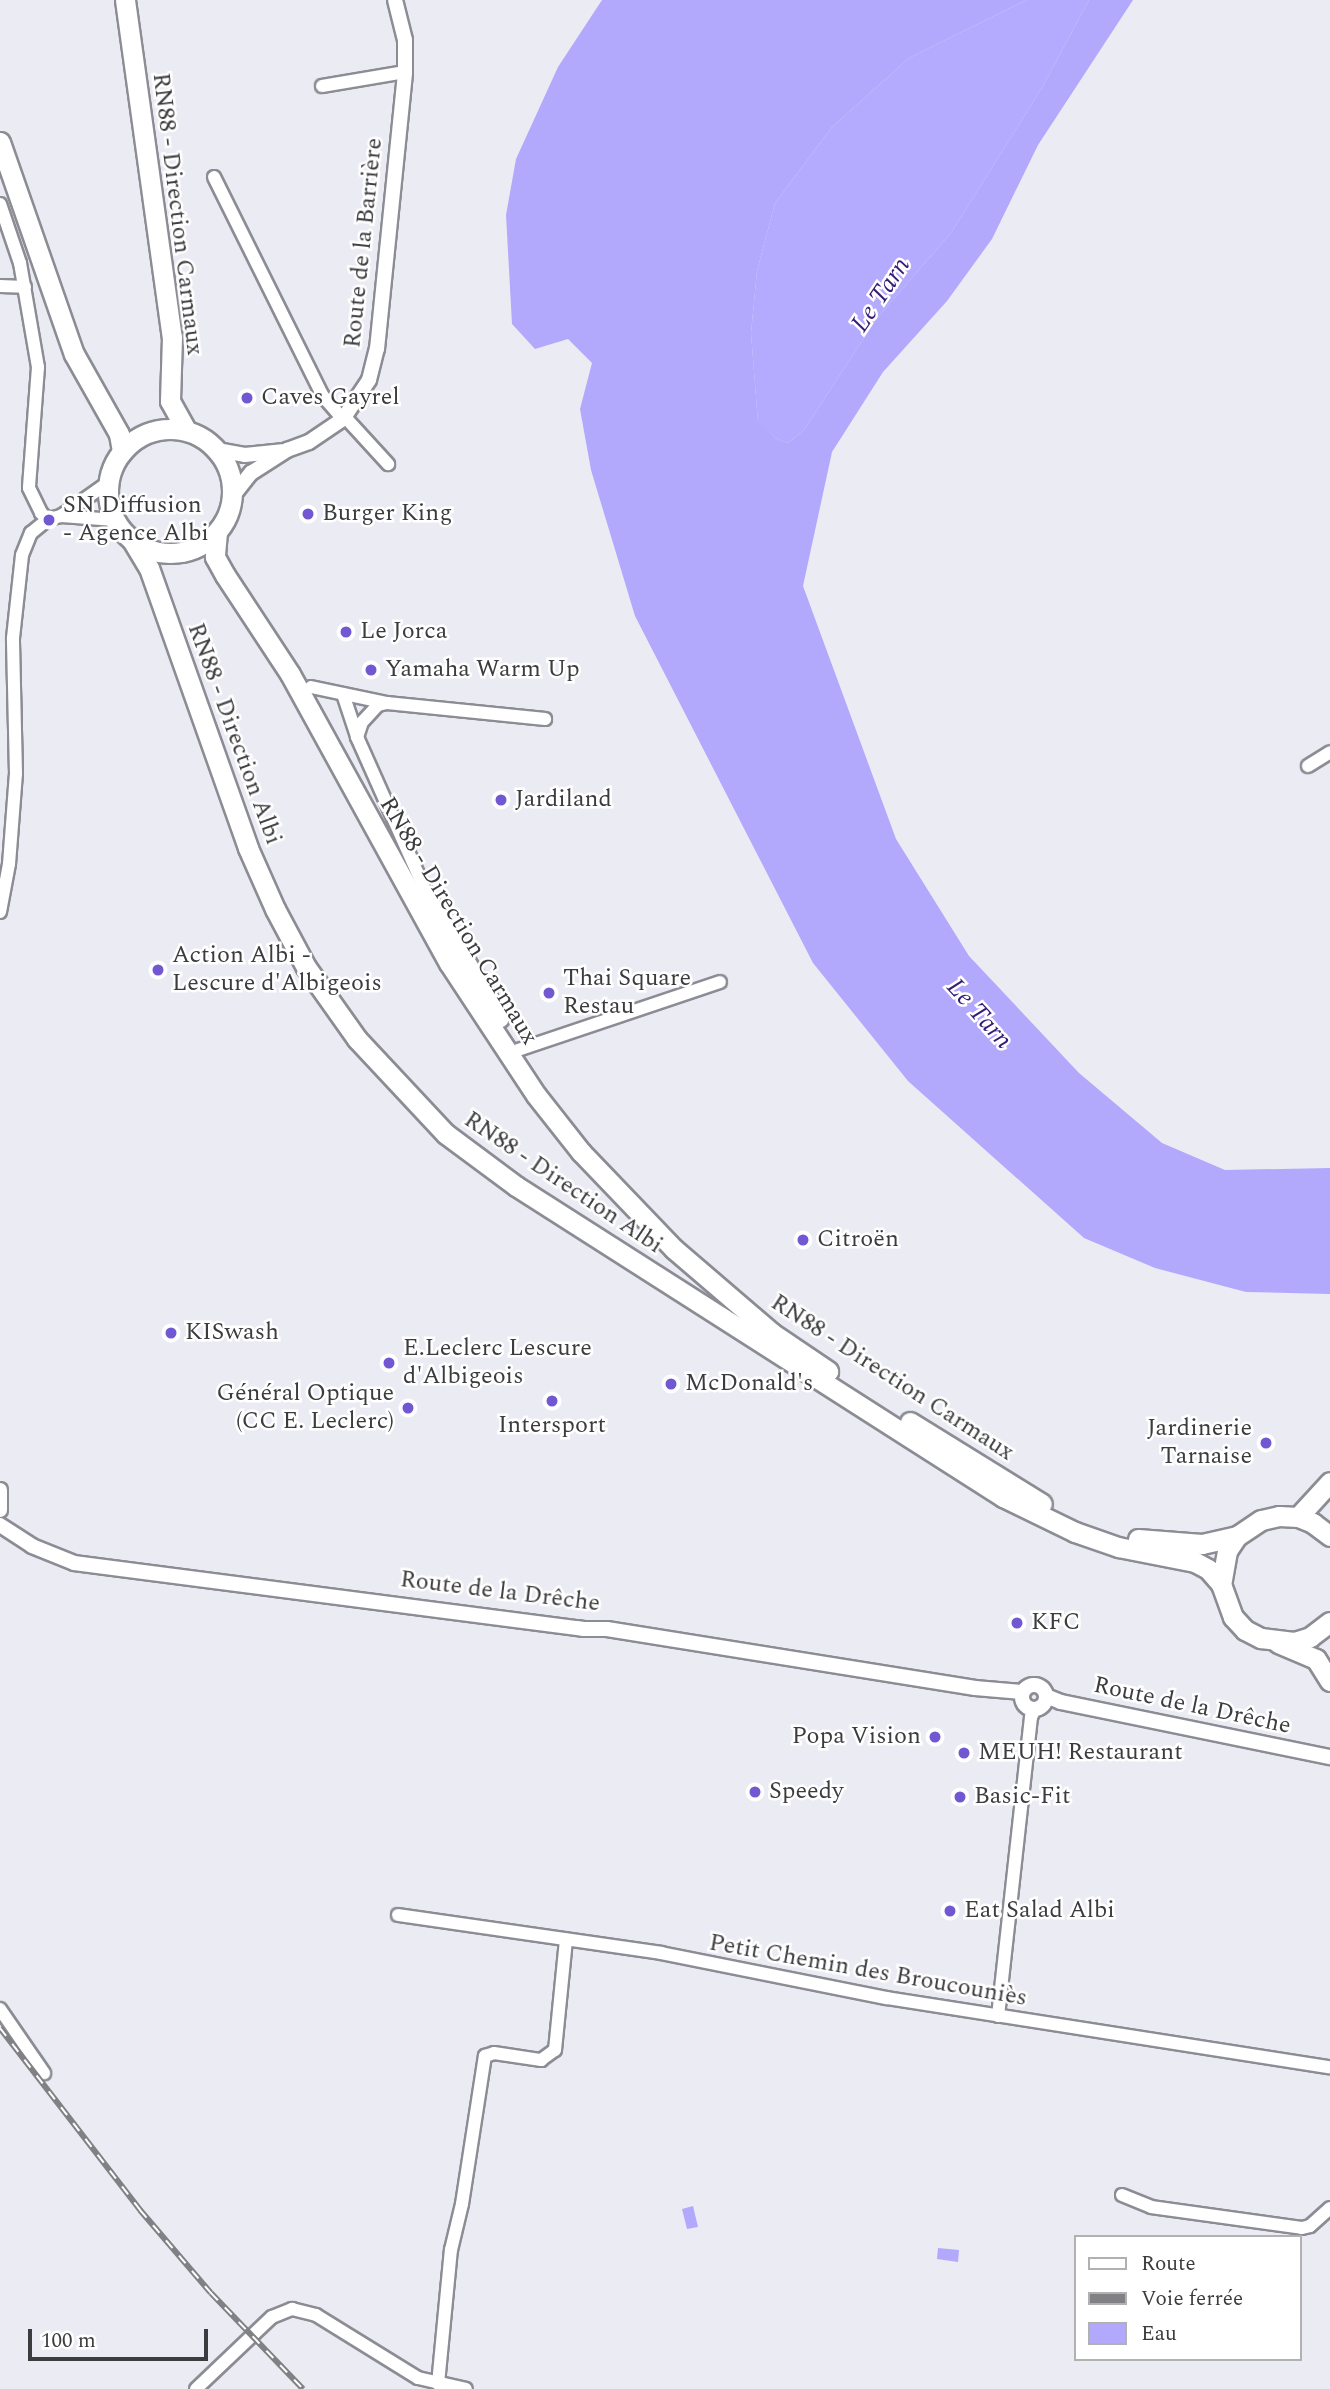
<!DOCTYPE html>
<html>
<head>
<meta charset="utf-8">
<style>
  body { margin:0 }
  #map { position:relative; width:1330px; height:2389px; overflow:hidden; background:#ebebf4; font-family:Spectral,serif }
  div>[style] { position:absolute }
  .forest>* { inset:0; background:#b4aafe }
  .water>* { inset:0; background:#b2a8fc }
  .roads { filter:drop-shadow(2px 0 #8c8c94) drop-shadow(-2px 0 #8c8c94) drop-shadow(0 2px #8c8c94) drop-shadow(0 -2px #8c8c94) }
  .minor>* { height:12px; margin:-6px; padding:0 6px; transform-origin:6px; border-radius:6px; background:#fff }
  .tertiary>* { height:14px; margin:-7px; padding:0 7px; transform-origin:7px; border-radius:7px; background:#fff }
  .tertiary>.ring { margin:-7px; padding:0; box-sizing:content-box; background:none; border:14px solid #fff; border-radius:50% }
  .primary>* { height:19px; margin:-9.5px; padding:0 9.5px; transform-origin:9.5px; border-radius:9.5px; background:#fff }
  .primary>.ring { margin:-9.5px; padding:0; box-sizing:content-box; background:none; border:19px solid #fff; border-radius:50% }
  .trunk>* { height:19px; margin:-9.5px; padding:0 9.5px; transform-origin:9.5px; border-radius:9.5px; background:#fff }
  .rail>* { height:6px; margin-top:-3px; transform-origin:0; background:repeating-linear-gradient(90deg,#fff 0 10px,#808085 0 20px); box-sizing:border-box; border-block:2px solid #808085 }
  .dots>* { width:19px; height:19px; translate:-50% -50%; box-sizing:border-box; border:4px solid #fff; border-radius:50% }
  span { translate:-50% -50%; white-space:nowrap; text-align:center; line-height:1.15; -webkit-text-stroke:5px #fff; paint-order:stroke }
  .street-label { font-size:24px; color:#3c3c3f }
  .poi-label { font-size:24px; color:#3c3c3f }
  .left { translate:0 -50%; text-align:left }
  .right { translate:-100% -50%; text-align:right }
  .water-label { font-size:26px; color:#361b79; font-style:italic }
  .legend { position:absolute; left:1074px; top:2235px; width:228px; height:126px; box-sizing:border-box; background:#fff; border:2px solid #b1b1b2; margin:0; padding:9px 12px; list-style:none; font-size:21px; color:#3c3c3f }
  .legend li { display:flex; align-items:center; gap:14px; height:35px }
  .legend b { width:35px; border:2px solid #b1b1b2 }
  .scale { position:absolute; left:28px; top:2329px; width:180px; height:32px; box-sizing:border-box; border:4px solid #3c3c3f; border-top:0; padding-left:9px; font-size:21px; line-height:24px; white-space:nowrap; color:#3c3c3f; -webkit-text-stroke:5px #fff; paint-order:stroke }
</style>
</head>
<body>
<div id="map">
  <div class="forest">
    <i style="clip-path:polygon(1026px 0,1089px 0,1043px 86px,951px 233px,877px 318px,804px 430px,788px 443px,775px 438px,758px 423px,751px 333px,757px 271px,775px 203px,832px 127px,909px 58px)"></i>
  </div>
  <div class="water">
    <i style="clip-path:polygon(602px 0,1026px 0,909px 58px,832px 127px,775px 203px,757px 271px,751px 333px,758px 422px,775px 438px,788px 443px,804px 430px,877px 318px,951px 233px,1043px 86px,1089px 0,1133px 0,1038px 145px,992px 239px,947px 301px,883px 372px,832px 452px,803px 586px,896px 839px,969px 956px,1079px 1073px,1162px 1143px,1225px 1170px,1330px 1168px,1330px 1294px,1246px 1292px,1155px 1268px,1084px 1238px,908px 1081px,813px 963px,635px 616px,591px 470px,580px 409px,592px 363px,568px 339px,535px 349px,512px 324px,506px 215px,516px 159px,558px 67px)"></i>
    <i style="clip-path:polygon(693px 2206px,698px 2227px,687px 2229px,682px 2209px)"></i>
    <i style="clip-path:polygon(938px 2248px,959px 2250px,958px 2262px,937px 2259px)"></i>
  </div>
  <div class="roads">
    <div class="minor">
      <i style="left:322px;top:86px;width:84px;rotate:-9.6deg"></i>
      <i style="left:214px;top:177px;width:243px;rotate:63.6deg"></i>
      <i style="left:322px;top:395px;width:32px;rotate:49deg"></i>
      <i style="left:0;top:204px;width:62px;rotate:71.3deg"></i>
      <i style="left:20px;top:263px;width:106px;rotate:80.2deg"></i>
      <i style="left:38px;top:367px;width:121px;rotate:94.3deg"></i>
      <i style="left:29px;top:488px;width:28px;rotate:64deg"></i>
      <i style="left:41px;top:513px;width:9px;rotate:41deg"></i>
      <i style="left:0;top:286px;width:25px;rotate:2deg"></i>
      <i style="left:345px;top:417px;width:64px;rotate:47.5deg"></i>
      <i style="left:61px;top:516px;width:59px;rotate:-35.3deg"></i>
      <i style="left:311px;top:687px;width:78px;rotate:11.9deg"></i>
      <i style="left:387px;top:703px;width:159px;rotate:5.8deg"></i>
      <i style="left:343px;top:694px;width:44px;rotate:71.6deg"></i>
      <i style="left:387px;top:703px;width:9px;rotate:167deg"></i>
      <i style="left:378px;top:705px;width:23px;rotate:133deg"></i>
      <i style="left:362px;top:722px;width:16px;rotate:108deg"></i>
      <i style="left:357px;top:737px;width:182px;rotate:66deg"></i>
      <i style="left:1308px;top:766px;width:26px;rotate:-32deg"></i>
      <i style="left:0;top:912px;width:49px;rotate:-79.4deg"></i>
      <i style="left:9px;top:864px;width:90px;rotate:-85.6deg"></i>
      <i style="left:16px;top:774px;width:136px;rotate:-91.3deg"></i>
      <i style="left:13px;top:638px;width:83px;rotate:-83.8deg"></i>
      <i style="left:22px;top:555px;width:24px;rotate:-68deg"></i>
      <i style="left:31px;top:533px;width:22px;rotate:-39deg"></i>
      <i style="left:48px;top:519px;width:13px;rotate:-13deg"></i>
      <i style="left:61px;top:516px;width:54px;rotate:4.2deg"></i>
      <i style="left:518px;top:1050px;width:213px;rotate:-18.6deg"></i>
      <i style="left:398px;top:1915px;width:266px;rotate:8.2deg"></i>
      <i style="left:661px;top:1953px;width:230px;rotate:11.3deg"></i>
      <i style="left:887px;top:1998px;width:448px;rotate:8.9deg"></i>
      <i style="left:0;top:2009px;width:78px;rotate:55.5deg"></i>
      <i style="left:998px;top:2016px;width:301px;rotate:-83.7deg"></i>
      <i style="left:1031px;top:1717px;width:9px;rotate:-63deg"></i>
      <i style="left:1122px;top:2195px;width:31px;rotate:22deg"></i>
      <i style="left:1151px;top:2207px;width:152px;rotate:7.9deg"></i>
      <i style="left:1302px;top:2228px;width:8px;rotate:-14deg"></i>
      <i style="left:1310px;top:2226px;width:27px;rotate:-42deg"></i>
      <i style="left:438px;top:2384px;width:135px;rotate:-84.5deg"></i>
      <i style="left:451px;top:2250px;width:47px;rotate:-76.6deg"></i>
      <i style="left:462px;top:2204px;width:150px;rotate:-81.2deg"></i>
      <i style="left:485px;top:2056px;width:9px;rotate:-18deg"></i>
      <i style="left:494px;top:2053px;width:48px;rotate:8.5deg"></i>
      <i style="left:541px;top:2060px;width:17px;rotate:-36deg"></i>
      <i style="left:555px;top:2050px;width:111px;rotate:-84.3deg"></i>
      <i style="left:196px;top:2389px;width:105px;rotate:-43.5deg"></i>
      <i style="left:272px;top:2317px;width:22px;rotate:-22deg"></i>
      <i style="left:292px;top:2309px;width:25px;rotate:14deg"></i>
      <i style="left:316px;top:2315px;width:120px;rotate:31.7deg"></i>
      <i style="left:418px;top:2378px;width:49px;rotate:12.9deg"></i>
    </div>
    <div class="tertiary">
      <i style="left:217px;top:450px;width:28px;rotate:10deg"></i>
      <i style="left:245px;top:455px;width:37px;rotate:-6deg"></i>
      <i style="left:232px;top:497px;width:31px;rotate:-52deg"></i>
      <i style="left:251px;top:473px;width:43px;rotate:-32.6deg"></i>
      <i style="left:287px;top:450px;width:23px;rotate:-20deg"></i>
      <i style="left:309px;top:442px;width:41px;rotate:-34.1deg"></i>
      <i style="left:343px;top:419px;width:47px;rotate:-56.3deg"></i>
      <i style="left:369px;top:380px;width:32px;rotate:-76deg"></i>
      <i style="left:377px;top:349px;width:278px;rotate:-84.2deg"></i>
      <i style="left:405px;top:72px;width:32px;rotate:-90deg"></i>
      <i style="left:405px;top:40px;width:41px;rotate:-104deg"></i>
      <i style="left:0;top:1490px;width:20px;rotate:90deg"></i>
      <i style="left:0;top:1525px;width:38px;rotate:33deg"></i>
      <i style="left:32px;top:1546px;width:45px;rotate:22deg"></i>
      <i style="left:74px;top:1563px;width:514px;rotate:7.37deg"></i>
      <i style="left:584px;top:1629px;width:23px"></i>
      <i style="left:607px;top:1629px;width:373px;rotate:9.1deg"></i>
      <i style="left:975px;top:1688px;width:47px;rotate:4.9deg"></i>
      <i class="ring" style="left:1022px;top:1685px;width:10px;height:10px"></i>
      <i style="left:1046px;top:1696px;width:16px;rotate:22deg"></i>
      <i style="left:1061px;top:1702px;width:275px;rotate:11.6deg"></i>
    </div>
    <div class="primary">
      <i style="left:125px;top:0;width:340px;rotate:82.1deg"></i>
      <i style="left:172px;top:337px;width:64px;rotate:91.8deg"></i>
      <i style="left:170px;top:401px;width:33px;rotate:61deg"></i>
      <i style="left:0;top:142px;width:225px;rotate:70.8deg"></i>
      <i style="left:74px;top:354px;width:92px;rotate:60.6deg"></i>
      <i style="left:119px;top:434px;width:17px;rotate:80deg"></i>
      <i class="ring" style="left:108px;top:429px;width:105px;height:105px"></i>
      <i style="left:217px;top:532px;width:25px;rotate:95deg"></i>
      <i style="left:215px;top:557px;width:21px;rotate:61deg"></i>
      <i style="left:225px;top:575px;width:118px;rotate:56.7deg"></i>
      <i style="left:290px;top:674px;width:330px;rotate:61.2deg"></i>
      <i style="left:449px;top:963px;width:158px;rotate:56.6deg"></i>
      <i style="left:536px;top:1095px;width:73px;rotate:51.7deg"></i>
      <i style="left:581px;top:1152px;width:134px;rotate:46.2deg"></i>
      <i style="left:674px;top:1249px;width:129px;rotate:40.6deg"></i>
      <i style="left:772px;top:1333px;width:68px;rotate:34.2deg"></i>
      <i style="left:132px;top:540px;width:33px;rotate:59deg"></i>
      <i style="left:149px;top:568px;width:297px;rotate:70.5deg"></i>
      <i style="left:248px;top:848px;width:67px;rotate:66.1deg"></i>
      <i style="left:275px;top:909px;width:66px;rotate:61.9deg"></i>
      <i style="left:306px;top:967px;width:88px;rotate:54.7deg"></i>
      <i style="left:357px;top:1039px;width:130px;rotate:46.9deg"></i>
      <i style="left:446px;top:1134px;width:87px;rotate:36.6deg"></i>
      <i style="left:516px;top:1186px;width:578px;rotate:32.56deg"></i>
      <i style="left:1003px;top:1497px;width:80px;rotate:25.9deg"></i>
      <i style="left:1075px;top:1532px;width:46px;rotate:19.2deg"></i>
      <i style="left:1118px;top:1547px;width:78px;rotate:11deg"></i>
      <i style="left:1195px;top:1562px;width:15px;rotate:28deg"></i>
      <i style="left:1208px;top:1569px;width:20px;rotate:49deg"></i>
      <i style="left:433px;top:908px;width:128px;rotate:59deg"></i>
      <i style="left:910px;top:1422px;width:155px;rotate:31.8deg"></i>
      <i style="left:1330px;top:1536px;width:21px;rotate:-143deg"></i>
      <i style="left:1313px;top:1523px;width:16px;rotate:-158deg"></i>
      <i style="left:1298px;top:1517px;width:19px;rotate:-177deg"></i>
      <i style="left:1279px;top:1516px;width:18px;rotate:167deg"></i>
      <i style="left:1261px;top:1520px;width:29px;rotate:146deg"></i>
      <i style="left:1237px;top:1536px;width:18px;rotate:124deg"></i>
      <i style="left:1227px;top:1551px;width:34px;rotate:100deg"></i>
      <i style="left:1221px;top:1584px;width:35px;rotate:70deg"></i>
      <i style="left:1233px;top:1617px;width:18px;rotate:47deg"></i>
      <i style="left:1245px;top:1630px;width:18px;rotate:27deg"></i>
      <i style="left:1261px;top:1638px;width:33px;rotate:7deg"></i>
      <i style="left:1294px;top:1642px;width:17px;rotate:-17deg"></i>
      <i style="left:1310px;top:1637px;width:25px;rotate:-37deg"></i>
      <i style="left:1138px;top:1539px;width:64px;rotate:4.5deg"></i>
      <i style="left:1202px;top:1544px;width:36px;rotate:-13deg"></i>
      <i style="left:1278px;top:1643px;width:41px;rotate:22.8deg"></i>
      <i style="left:1316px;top:1659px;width:26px;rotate:58deg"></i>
    </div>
    <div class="trunk">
      <i style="left:1298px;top:1517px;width:47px;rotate:-47.6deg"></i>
    </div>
  </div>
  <div class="rail">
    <i style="left:0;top:2028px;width:230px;rotate:52.4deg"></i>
    <i style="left:140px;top:2210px;width:109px;rotate:49.5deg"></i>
    <i style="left:211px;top:2293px;width:133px;rotate:46.2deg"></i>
  </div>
  <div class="dots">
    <i style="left:247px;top:398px;background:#7158d2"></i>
    <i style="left:308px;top:514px;background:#7158d2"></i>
    <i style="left:49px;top:520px;background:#7158d2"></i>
    <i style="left:346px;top:632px;background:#7158d2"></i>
    <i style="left:371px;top:670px;background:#7158d2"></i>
    <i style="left:501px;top:800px;background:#7158d2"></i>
    <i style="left:158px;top:970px;background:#7158d2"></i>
    <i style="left:549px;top:993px;background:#7158d2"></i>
    <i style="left:803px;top:1240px;background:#7158d2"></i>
    <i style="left:171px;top:1333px;background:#7158d2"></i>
    <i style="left:389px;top:1363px;background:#7158d2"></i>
    <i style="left:671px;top:1384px;background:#7158d2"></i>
    <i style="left:552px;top:1401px;background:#7158d2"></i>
    <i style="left:408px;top:1408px;background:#7158d2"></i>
    <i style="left:1266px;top:1443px;background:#7158d2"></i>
    <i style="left:1017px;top:1623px;background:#7158d2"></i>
    <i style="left:935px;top:1737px;background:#7158d2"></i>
    <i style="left:964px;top:1753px;background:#7158d2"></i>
    <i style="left:755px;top:1792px;background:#7158d2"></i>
    <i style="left:960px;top:1797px;background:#7158d2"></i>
    <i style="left:950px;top:1911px;background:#7158d2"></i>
  </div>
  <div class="street-label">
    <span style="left:177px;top:214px;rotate:83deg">RN88 - Direction Carmaux</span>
    <span style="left:364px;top:243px;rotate:-84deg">Route de la Barrière</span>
    <span style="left:234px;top:734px;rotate:70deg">RN88 - Direction Albi</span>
    <span style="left:458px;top:921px;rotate:59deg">RN88 - Direction Carmaux</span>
    <span style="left:563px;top:1183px;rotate:34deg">RN88 - Direction Albi</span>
    <span style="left:892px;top:1378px;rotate:33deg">RN88 - Direction Carmaux</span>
    <span style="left:500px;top:1592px;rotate:7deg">Route de la Drêche</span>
    <span style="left:1192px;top:1706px;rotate:12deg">Route de la Drêche</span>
    <span style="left:868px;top:1971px;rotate:10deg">Petit Chemin des Broucouniès</span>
  </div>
  <div class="poi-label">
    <span class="left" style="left:261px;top:398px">Caves Gayrel</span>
    <span class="left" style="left:63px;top:520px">SN Diffusion<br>- Agence Albi</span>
    <span class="left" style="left:322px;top:514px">Burger King</span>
    <span class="left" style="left:360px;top:632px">Le Jorca</span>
    <span class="left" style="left:385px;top:670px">Yamaha Warm Up</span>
    <span class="left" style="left:515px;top:800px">Jardiland</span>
    <span class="left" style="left:172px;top:970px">Action Albi -<br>Lescure d'Albigeois</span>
    <span class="left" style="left:563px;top:993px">Thai Square<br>Restau</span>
    <span class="left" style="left:817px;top:1240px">Citroën</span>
    <span class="left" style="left:185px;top:1333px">KISwash</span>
    <span class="left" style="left:403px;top:1363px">E.Leclerc Lescure<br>d'Albigeois</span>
    <span class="left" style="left:685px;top:1384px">McDonald's</span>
    <span class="right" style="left:394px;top:1408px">Général Optique<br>(CC E. Leclerc)</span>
    <span style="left:552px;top:1426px">Intersport</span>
    <span class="right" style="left:1252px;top:1443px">Jardinerie<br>Tarnaise</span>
    <span class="left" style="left:1031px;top:1623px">KFC</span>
    <span class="right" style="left:921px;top:1737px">Popa Vision</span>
    <span class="left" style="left:978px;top:1753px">MEUH! Restaurant</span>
    <span class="left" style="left:769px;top:1792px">Speedy</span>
    <span class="left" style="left:974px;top:1797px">Basic-Fit</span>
    <span class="left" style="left:964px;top:1911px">Eat Salad Albi</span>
  </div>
  <div class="water-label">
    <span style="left:881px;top:295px;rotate:-56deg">Le Tarn</span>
    <span style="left:979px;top:1014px;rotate:48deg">Le Tarn</span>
  </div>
  <ul class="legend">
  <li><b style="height:9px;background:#fff"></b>Route</li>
  <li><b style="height:9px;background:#808085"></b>Voie ferrée</li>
  <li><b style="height:19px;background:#b2a8fc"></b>Eau</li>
  </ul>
  <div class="scale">100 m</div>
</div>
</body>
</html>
